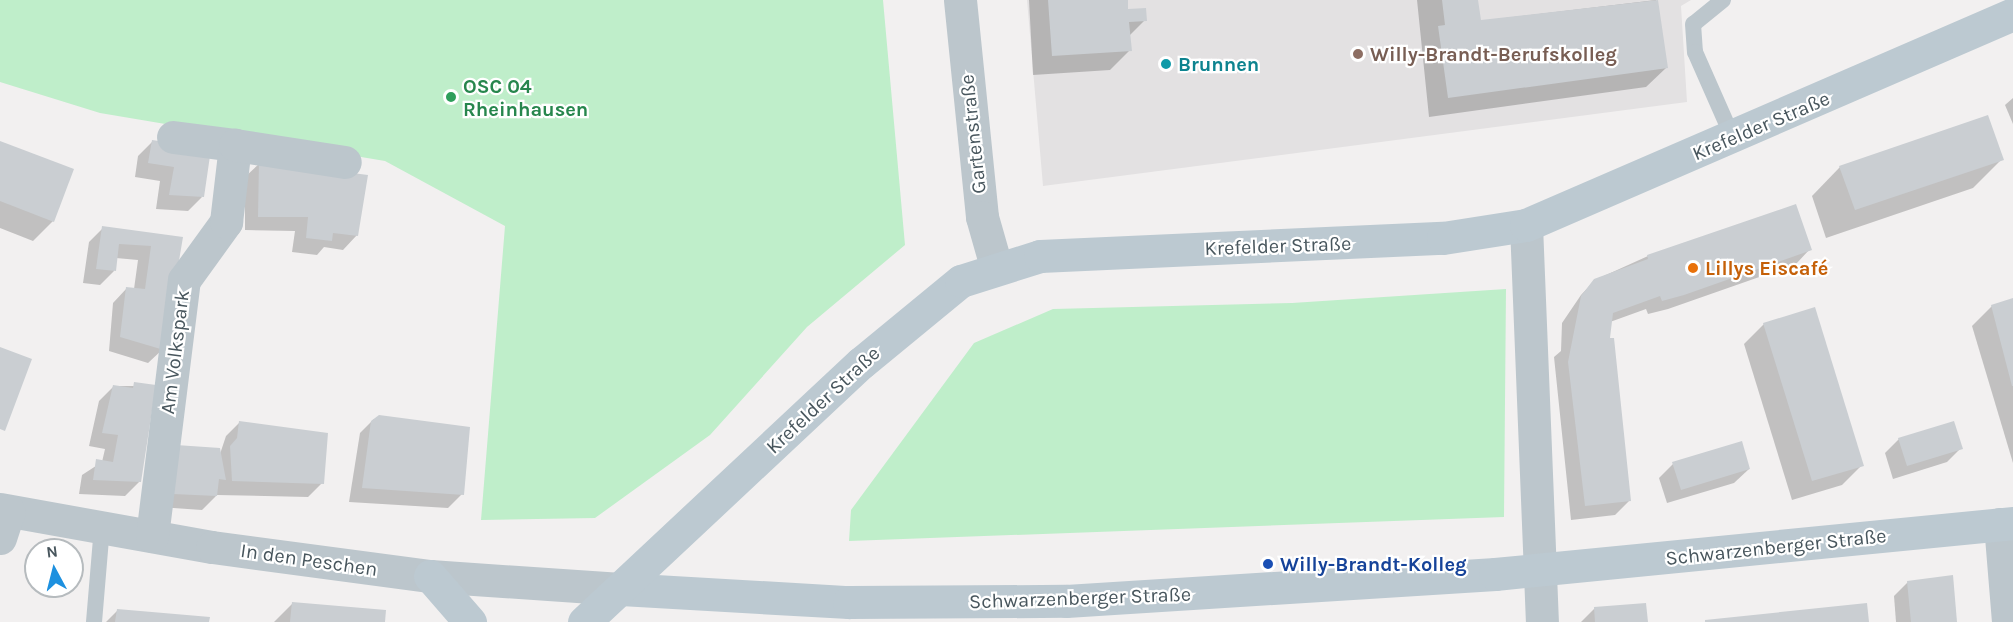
<!DOCTYPE html>
<html>
<head>
<meta charset="utf-8">
<style>
  body { margin:0 }
  #map { position:relative; width:2013px; height:622px; overflow:hidden; background:#f2f0f0; font-family:Karla,sans-serif }
  div>[style] { position:absolute }
  .education>* { inset:0; background:#e3e1e2 }
  .green>* { inset:0; background:#bfeeca }
  .shadow>* { inset:0; background:#0003 }
  .building>* { inset:0; background:#caced2 }
  .lane>* { height:16px; margin:-8px; padding:0 8px; transform-origin:8px; border-radius:8px; background:#bcc6cc }
  .street>* { height:33px; margin:-16.5px; padding:0 16.5px; transform-origin:16.5px; border-radius:16.5px; background:#bcc6cc }
  .secondary>* { height:33px; margin:-16.5px; padding:0 16.5px; transform-origin:16.5px; border-radius:16.5px; background:#bcc9d1 }
  .dots>* { width:16px; height:16px; translate:-50% -50%; box-sizing:border-box; border:3px solid #fff; border-radius:50% }
  span { translate:-50% -50%; white-space:nowrap; text-align:center; line-height:1.15; -webkit-text-stroke:4.5px #fff; paint-order:stroke }
  .education-label { font-size:20px; color:#785e54; font-weight:700 }
  .left { translate:0 -50%; text-align:left }
  .culture-label { font-size:20px; color:#0d838f; font-weight:700 }
  .leisure-label { font-size:20px; color:#27864d; font-weight:700 }
  .street-label { font-size:20px; color:#48565d }
  .food-label { font-size:20px; color:#c56008; font-weight:700 }
  .transit-label { font-size:20px; color:#164399; font-weight:700 }
  .north { position:absolute; left:24px; top:538px; width:60px; height:60px; box-sizing:border-box; background:#fff; border:2px solid #b6bbbe; border-radius:50%; rotate:353deg; font-size:16px; font-weight:700; line-height:24px; text-align:center; color:#48565d }
  .north::after { content:''; display:block; margin:auto; width:21px; height:27px; background:#1d90df; clip-path:polygon(50% 0,100% 100%,50% 72%,0 100%) }
</style>
</head>
<body>
<div id="map">
  <div class="education">
    <i style="clip-path:polygon(1027px 0,1691px 0,1681px 6px,1687px 102px,1043px 186px)"></i>
  </div>
  <div class="green">
    <i style="clip-path:polygon(0 0,883px 0,905px 245px,807px 327px,710px 435px,595px 518px,481px 520px,505px 226px,385px 161px,100px 113px,0 82px)"></i>
    <i style="clip-path:polygon(1506px 289px,1504px 517px,849px 541px,851px 510px,974px 343px,1053px 309px,1292px 303px)"></i>
  </div>
  <div class="shadow">
    <i style="clip-path:polygon(1029px 0,1126px 0,1127px 11px,1145px 20px,1129px 36px,1130px 50px,1110px 70px,1033px 75px)"></i>
    <i style="clip-path:polygon(1417px 0,1477px 0,1480px 21px,1656px 0,1666px 68px,1646px 87px,1429px 117px)"></i>
    <i style="clip-path:polygon(2013px 98px,2013px 124px,2005px 105px)"></i>
    <i style="clip-path:polygon(0 142px,53px 221px,33px 241px,0 228px)"></i>
    <i style="clip-path:polygon(152px 142px,202px 197px,188px 211px,156px 209px,160px 181px,135px 177px,138px 156px)"></i>
    <i style="clip-path:polygon(2002px 159px,1973px 188px,1826px 238px,1812px 196px,1840px 167px)"></i>
    <i style="clip-path:polygon(260px 163px,357px 235px,343px 250px,324px 247px,317px 255px,292px 252px,295px 231px,245px 230px,245px 177px)"></i>
    <i style="clip-path:polygon(103px 228px,181px 239px,163px 349px,148px 363px,109px 351px,113px 303px,127px 288px,134px 289px,138px 260px,116px 258px,114px 271px,100px 285px,83px 283px,89px 242px)"></i>
    <i style="clip-path:polygon(1810px 249px,1796px 264px,1668px 309px,1648px 314px,1646px 309px,1610px 322px,1608px 340px,1629px 501px,1615px 515px,1571px 520px,1554px 357px,1561px 351px,1562px 323px,1581px 295px,1595px 280px,1648px 256px)"></i>
    <i style="clip-path:polygon(2013px 300px,2013px 463px,1972px 326px,1992px 306px)"></i>
    <i style="clip-path:polygon(1764px 324px,1862px 465px,1842px 485px,1792px 500px,1744px 344px)"></i>
    <i style="clip-path:polygon(114px 386px,155px 386px,140px 481px,125px 496px,79px 494px,82px 475px,102px 462px,105px 449px,89px 446px,99px 401px)"></i>
    <i style="clip-path:polygon(374px 419px,462px 494px,448px 508px,349px 502px,360px 433px)"></i>
    <i style="clip-path:polygon(240px 422px,322px 483px,308px 497px,217px 495px,202px 510px,159px 507px,162px 461px,218px 460px,226px 436px)"></i>
    <i style="clip-path:polygon(1899px 439px,1961px 448px,1947px 462px,1893px 479px,1885px 453px)"></i>
    <i style="clip-path:polygon(1673px 464px,1749px 469px,1734px 483px,1667px 503px,1659px 478px)"></i>
    <i style="clip-path:polygon(1908px 582px,1956px 622px,1896px 622px,1894px 596px)"></i>
    <i style="clip-path:polygon(292px 604px,384px 622px,274px 622px)"></i>
    <i style="clip-path:polygon(1595px 608px,1646px 622px,1581px 622px)"></i>
    <i style="clip-path:polygon(117px 611px,208px 622px,106px 622px)"></i>
  </div>
  <div class="building">
    <i style="clip-path:polygon(1048px 0,1128px 0,1128px 9px,1146px 8px,1147px 21px,1129px 22px,1132px 51px,1052px 56px)"></i>
    <i style="clip-path:polygon(1442px 0,1478px 0,1481px 20px,1658px 0,1668px 68px,1448px 98px,1438px 26px,1445px 25px)"></i>
    <i style="clip-path:polygon(1988px 115px,2004px 160px,1855px 210px,1839px 166px)"></i>
    <i style="clip-path:polygon(152px 140px,211px 149px,204px 197px,169px 195px,174px 167px,148px 163px)"></i>
    <i style="clip-path:polygon(0 141px,74px 169px,54px 222px,0 201px)"></i>
    <i style="clip-path:polygon(259px 161px,368px 175px,358px 236px,333px 233px,332px 241px,306px 238px,308px 217px,258px 217px)"></i>
    <i style="clip-path:polygon(1796px 204px,1812px 250px,1684px 295px,1662px 301px,1660px 296px,1613px 313px,1610px 338px,1614px 338px,1631px 501px,1585px 506px,1568px 362px,1581px 296px,1594px 279px,1648px 259px,1647px 255px)"></i>
    <i style="clip-path:polygon(102px 226px,183px 237px,164px 350px,120px 337px,126px 287px,145px 289px,151px 246px,119px 244px,116px 271px,96px 269px)"></i>
    <i style="clip-path:polygon(2013px 298px,2013px 386px,2012px 386px,1991px 305px)"></i>
    <i style="clip-path:polygon(1815px 307px,1864px 466px,1812px 481px,1763px 323px)"></i>
    <i style="clip-path:polygon(0 347px,32px 359px,5px 431px,0 429px)"></i>
    <i style="clip-path:polygon(134px 382px,156px 385px,141px 482px,93px 480px,96px 459px,113px 462px,118px 435px,102px 433px,113px 385px,133px 388px)"></i>
    <i style="clip-path:polygon(379px 415px,470px 427px,464px 495px,362px 488px,371px 421px)"></i>
    <i style="clip-path:polygon(239px 421px,328px 433px,324px 484px,232px 481px,230px 446px,237px 438px)"></i>
    <i style="clip-path:polygon(1954px 421px,1963px 449px,1907px 466px,1898px 438px)"></i>
    <i style="clip-path:polygon(1742px 441px,1750px 469px,1681px 490px,1672px 462px)"></i>
    <i style="clip-path:polygon(176px 445px,220px 448px,226px 480px,219px 479px,217px 496px,173px 494px)"></i>
    <i style="clip-path:polygon(1953px 575px,1957px 622px,1911px 622px,1907px 581px)"></i>
    <i style="clip-path:polygon(292px 602px,386px 610px,385px 622px,290px 622px)"></i>
    <i style="clip-path:polygon(1646px 603px,1648px 622px,1595px 622px,1594px 607px)"></i>
    <i style="clip-path:polygon(1867px 603px,1869px 622px,1705px 622px,1705px 620px)"></i>
    <i style="clip-path:polygon(117px 609px,210px 617px,209px 622px,115px 622px)"></i>
  </div>
  <div class="lane">
    <i style="left:1723px;top:0;width:38px;rotate:141deg"></i>
    <i style="left:1693px;top:24px;width:28px;rotate:86deg"></i>
    <i style="left:1695px;top:52px;width:94px;rotate:66.2deg"></i>
    <i style="left:94px;top:622px;width:95px;rotate:-85.2deg"></i>
  </div>
  <div class="street">
    <i style="left:960px;top:0;width:218px;rotate:84.2deg"></i>
    <i style="left:982px;top:217px;width:51px;rotate:74.1deg"></i>
    <i style="left:173px;top:137px;width:63px;rotate:7.4deg"></i>
    <i style="left:1526px;top:225px;width:397px;rotate:87.7deg"></i>
    <i style="left:0;top:509px;width:215px;rotate:10.2deg"></i>
    <i style="left:212px;top:547px;width:220px;rotate:7.6deg"></i>
    <i style="left:430px;top:576px;width:191px;rotate:3.9deg"></i>
    <i style="left:2000px;top:524px;width:98px;rotate:85.3deg"></i>
    <i style="left:152px;top:536px;width:258px;rotate:-82.9deg"></i>
    <i style="left:184px;top:280px;width:72px;rotate:-54.1deg"></i>
    <i style="left:226px;top:222px;width:78px;rotate:-83.3deg"></i>
    <i style="left:235px;top:145px;width:111px;rotate:8.8deg"></i>
    <i style="left:0;top:538px;width:28px;rotate:-72deg"></i>
  </div>
  <div class="secondary">
    <i style="left:430px;top:576px;width:61px;rotate:49deg"></i>
    <i style="left:621px;top:589px;width:228px;rotate:3.3deg"></i>
    <i style="left:849px;top:602px;width:217px;rotate:-0.3deg"></i>
    <i style="left:1066px;top:601px;width:430px;rotate:-3.6deg"></i>
    <i style="left:1495px;top:574px;width:521px;rotate:-5.62deg"></i>
    <i style="left:584px;top:622px;width:379px;rotate:-43.1deg"></i>
    <i style="left:861px;top:363px;width:129px;rotate:-39.4deg"></i>
    <i style="left:961px;top:281px;width:83px;rotate:-17.6deg"></i>
    <i style="left:1040px;top:256px;width:403px;rotate:-2.6deg"></i>
    <i style="left:1443px;top:238px;width:84px;rotate:-8.9deg"></i>
    <i style="left:1526px;top:225px;width:531px;rotate:-23.43deg"></i>
  </div>
  <div class="dots">
    <i style="left:1358px;top:54px;background:#8d6e63"></i>
    <i style="left:1166px;top:64px;background:#0f9aa8"></i>
    <i style="left:451px;top:97px;background:#2e9e5b"></i>
    <i style="left:1693px;top:268px;background:#e8710a"></i>
    <i style="left:1268px;top:564px;background:#1a4fb4"></i>
  </div>
  <div class="education-label">
    <span class="left" style="left:1370px;top:54px">Willy-Brandt-Berufskolleg</span>
  </div>
  <div class="culture-label">
    <span class="left" style="left:1178px;top:64px">Brunnen</span>
  </div>
  <div class="leisure-label">
    <span class="left" style="left:463px;top:98px">OSC 04<br>Rheinhausen</span>
  </div>
  <div class="street-label">
    <span style="left:1761px;top:126px;rotate:-23deg">Krefelder Straße</span>
    <span style="left:973px;top:134px;rotate:-96deg">Gartenstraße</span>
    <span style="left:1278px;top:246px;rotate:-2deg">Krefelder Straße</span>
    <span style="left:175px;top:352px;rotate:-83deg">Am Volkspark</span>
    <span style="left:823px;top:400px;rotate:-43deg">Krefelder Straße</span>
    <span style="left:1776px;top:547px;rotate:-6deg">Schwarzenberger Straße</span>
    <span style="left:309px;top:560px;rotate:8deg">In den Peschen</span>
    <span style="left:1080px;top:598px;rotate:-2deg">Schwarzenberger Straße</span>
  </div>
  <div class="food-label">
    <span class="left" style="left:1705px;top:268px">Lillys Eiscafé</span>
  </div>
  <div class="transit-label">
    <span class="left" style="left:1280px;top:564px">Willy-Brandt-Kolleg</span>
  </div>
  <div class="north">N</div>
</div>
</body>
</html>
